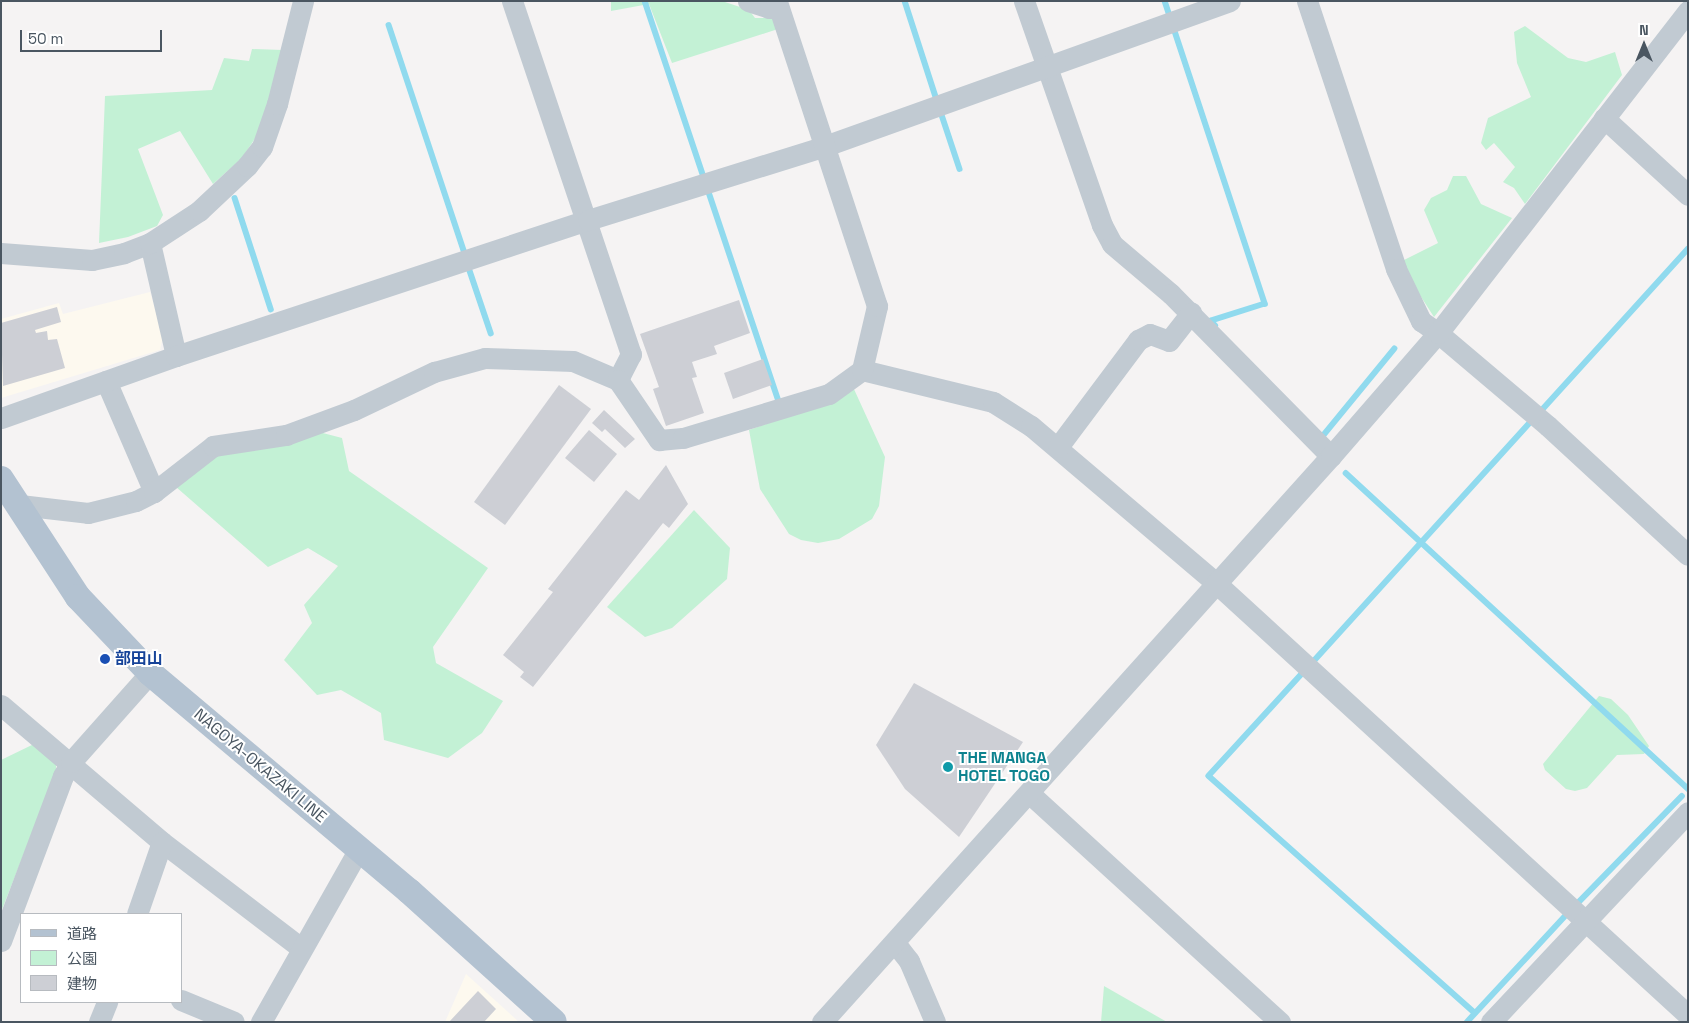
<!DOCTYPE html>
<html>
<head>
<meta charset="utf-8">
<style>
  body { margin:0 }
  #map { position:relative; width:1689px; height:1023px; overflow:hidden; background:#f5f3f3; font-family:"Space Grotesk","Noto Sans JP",sans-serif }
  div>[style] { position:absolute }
  .commercial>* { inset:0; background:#fdf9ef }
  .green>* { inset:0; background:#c3f1d5 }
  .stream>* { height:5.5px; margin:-2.75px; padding:0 2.75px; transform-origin:2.75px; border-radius:2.75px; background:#90daee }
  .building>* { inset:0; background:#cdcfd5 }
  .minor>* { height:21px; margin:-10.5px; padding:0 10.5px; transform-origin:10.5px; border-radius:10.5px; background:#c1cad2 }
  .major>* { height:26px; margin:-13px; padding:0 13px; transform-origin:13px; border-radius:13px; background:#b3c2d1 }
  .dots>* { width:14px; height:14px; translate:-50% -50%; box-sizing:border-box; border:2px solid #fff; border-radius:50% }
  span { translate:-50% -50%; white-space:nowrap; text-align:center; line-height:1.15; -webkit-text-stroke:4px #fff; paint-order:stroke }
  .transit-label { font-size:16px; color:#164399; font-weight:700 }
  .left { translate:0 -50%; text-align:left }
  .culture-label { font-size:16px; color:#0d838f; font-weight:700 }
  .street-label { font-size:16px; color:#4a5661 }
  .frame { position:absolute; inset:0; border:2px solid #4a5661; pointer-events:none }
  .legend { position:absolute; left:20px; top:913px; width:162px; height:90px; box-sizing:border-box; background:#fff; border:1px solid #b7bbc0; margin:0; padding:6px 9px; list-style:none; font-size:15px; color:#4a5661 }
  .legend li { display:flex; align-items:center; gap:10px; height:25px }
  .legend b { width:25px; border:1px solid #b7bbc0 }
  .north { position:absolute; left:1619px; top:20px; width:50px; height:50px; -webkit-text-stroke:4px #fff; paint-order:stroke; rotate:0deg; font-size:14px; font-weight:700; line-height:20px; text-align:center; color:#4a5661 }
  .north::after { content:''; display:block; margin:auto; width:18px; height:22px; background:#4a5661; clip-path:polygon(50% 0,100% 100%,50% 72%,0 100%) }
  .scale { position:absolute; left:20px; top:30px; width:142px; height:22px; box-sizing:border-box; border:2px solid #4a5661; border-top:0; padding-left:6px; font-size:15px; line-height:18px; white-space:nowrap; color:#4a5661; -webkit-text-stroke:4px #fff; paint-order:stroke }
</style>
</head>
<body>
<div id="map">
  <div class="commercial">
    <i style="clip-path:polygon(150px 292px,163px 336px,160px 350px,1px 398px,1px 319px,59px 303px,63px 314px)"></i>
    <i style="clip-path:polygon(466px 974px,519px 1022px,445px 1022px)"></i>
  </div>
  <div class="green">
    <i style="clip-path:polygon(611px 1px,722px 1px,749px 10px,755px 18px,772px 18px,778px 29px,672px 63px,649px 4px,611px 11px)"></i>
    <i style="clip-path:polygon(1525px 26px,1568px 58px,1586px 62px,1615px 52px,1622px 75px,1525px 204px,1514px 188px,1503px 182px,1515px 167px,1494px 143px,1486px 150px,1481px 143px,1488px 118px,1531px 97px,1517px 63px,1514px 32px)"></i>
    <i style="clip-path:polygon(252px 49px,283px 50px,262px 128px,242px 158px,213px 184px,180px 131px,138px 149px,163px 215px,157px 226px,128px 237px,99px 243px,105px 96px,212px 90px,224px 58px,249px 61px)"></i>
    <i style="clip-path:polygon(1453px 176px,1466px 176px,1481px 204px,1512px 218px,1434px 317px,1416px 289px,1402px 261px,1438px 243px,1424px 210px,1431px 198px,1447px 190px)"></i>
    <i style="clip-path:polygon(853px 387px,885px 457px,879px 506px,872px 519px,839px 539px,818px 543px,801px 540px,789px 534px,760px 489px,749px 430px,814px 407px)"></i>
    <i style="clip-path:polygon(319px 432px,342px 438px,349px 471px,488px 568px,433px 647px,436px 663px,503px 701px,482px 733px,448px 758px,384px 740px,381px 713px,341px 690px,317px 695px,284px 660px,312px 623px,304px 605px,338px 566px,308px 548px,268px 567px,176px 487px,217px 455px)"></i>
    <i style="clip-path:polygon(694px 510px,730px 548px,727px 579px,672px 628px,645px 637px,607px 607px)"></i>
    <i style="clip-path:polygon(1599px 696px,1611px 699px,1628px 715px,1649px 746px,1644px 754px,1617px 755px,1587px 788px,1575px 791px,1566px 789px,1545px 770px,1543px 764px)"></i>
    <i style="clip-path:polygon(34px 744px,56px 765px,56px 772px,1px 912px,1px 760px)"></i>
    <i style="clip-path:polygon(1104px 986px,1167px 1022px,1101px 1022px)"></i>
  </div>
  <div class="stream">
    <i style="left:645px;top:1px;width:420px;rotate:71.5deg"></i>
    <i style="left:905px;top:1px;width:104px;rotate:72.1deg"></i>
    <i style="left:1165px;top:1px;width:319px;rotate:71.7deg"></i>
    <i style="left:1265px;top:304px;width:57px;rotate:162.5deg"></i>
    <i style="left:1211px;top:321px;width:6px;rotate:45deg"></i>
    <i style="left:389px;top:25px;width:243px;rotate:71.6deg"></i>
    <i style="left:940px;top:109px;width:63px;rotate:71.6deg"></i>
    <i style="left:235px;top:198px;width:117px;rotate:72deg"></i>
    <i style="left:468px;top:265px;width:72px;rotate:71.3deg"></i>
    <i style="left:1540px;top:412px;width:220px;rotate:-47.8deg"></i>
    <i style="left:1320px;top:435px;width:3px;rotate:45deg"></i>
    <i style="left:1322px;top:437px;width:114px;rotate:-50.7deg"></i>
    <i style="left:1346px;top:473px;width:466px;rotate:42.7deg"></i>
    <i style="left:1311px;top:664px;width:331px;rotate:-47.8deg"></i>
    <i style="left:1305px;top:671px;width:142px;rotate:132.4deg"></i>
    <i style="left:1209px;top:776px;width:356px;rotate:41.7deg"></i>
    <i style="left:1575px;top:906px;width:153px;rotate:-45.8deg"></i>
    <i style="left:1467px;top:1022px;width:150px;rotate:-47.2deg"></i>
  </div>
  <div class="building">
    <i style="clip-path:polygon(739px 300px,750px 333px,714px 346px,717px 354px,692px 362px,697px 377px,692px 378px,704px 413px,666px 426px,653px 389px,659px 387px,640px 334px)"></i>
    <i style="clip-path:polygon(57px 307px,61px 322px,35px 330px,36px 333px,47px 331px,48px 340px,57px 339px,65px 368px,3px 386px,1px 323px)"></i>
    <i style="clip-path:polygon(763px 359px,772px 385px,733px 399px,724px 373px)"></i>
    <i style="clip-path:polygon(559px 385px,591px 409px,505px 525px,474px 502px)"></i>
    <i style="clip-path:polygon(604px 410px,635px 439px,625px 448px,605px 429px,602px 432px,592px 423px)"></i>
    <i style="clip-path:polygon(589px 430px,617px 454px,594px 482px,565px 458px)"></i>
    <i style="clip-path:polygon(666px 465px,688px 504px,669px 528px,663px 523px,533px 687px,520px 677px,524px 672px,503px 655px,553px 592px,548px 589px,626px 490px,639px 500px)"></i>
    <i style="clip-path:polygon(914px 683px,1023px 742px,959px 837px,905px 789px,876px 745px)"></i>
    <i style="clip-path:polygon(478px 991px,496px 1009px,484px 1022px,449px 1022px)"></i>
  </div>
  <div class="minor">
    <i style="left:512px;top:1px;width:373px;rotate:71.4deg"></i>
    <i style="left:631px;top:354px;width:29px;rotate:117deg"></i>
    <i style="left:748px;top:1px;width:22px;rotate:18deg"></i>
    <i style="left:769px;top:8px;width:9px;rotate:-6deg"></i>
    <i style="left:1024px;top:1px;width:237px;rotate:70.8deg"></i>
    <i style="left:1102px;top:225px;width:21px;rotate:62deg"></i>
    <i style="left:1112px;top:244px;width:77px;rotate:40.3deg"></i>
    <i style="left:1171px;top:294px;width:228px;rotate:45.4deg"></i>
    <i style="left:1307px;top:1px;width:282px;rotate:71.6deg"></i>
    <i style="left:1396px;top:269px;width:58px;rotate:64.3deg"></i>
    <i style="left:1421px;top:321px;width:21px;rotate:35deg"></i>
    <i style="left:1438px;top:333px;width:144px;rotate:40.2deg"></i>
    <i style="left:1548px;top:426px;width:190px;rotate:42.7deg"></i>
    <i style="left:1604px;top:118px;width:114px;rotate:42.5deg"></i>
    <i style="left:150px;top:243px;width:116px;rotate:77deg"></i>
    <i style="left:1px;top:253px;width:91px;rotate:4.4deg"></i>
    <i style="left:92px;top:260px;width:33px;rotate:-12deg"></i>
    <i style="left:124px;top:253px;width:28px;rotate:-21deg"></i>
    <i style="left:150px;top:243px;width:59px;rotate:-33.1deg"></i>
    <i style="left:199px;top:211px;width:66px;rotate:-43.2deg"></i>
    <i style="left:247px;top:166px;width:24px;rotate:-52deg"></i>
    <i style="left:262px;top:147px;width:46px;rotate:-70.8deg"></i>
    <i style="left:277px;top:104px;width:106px;rotate:-75.8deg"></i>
    <i style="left:862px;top:370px;width:135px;rotate:13.7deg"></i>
    <i style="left:993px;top:402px;width:45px;rotate:32.3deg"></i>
    <i style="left:1031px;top:426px;width:243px;rotate:40.3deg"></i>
    <i style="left:1216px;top:583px;width:640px;rotate:42.47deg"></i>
    <i style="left:106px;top:381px;width:121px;rotate:66.6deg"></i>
    <i style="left:1px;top:418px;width:186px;rotate:-19.5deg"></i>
    <i style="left:176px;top:356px;width:434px;rotate:-18.3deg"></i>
    <i style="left:588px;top:220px;width:248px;rotate:-17.3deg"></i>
    <i style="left:825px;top:146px;width:430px;rotate:-19.7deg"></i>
    <i style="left:1058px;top:447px;width:134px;rotate:-53.2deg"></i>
    <i style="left:1138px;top:340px;width:13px;rotate:-27deg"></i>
    <i style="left:1150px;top:334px;width:20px;rotate:20deg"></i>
    <i style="left:1169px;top:341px;width:36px;rotate:-52deg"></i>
    <i style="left:20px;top:505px;width:68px;rotate:6.7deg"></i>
    <i style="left:88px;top:513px;width:49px;rotate:-14deg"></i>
    <i style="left:136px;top:501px;width:20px;rotate:-27deg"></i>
    <i style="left:154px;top:492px;width:75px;rotate:-37.9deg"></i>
    <i style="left:213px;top:446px;width:74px;rotate:-8.6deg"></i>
    <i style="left:286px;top:435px;width:72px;rotate:-20.2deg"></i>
    <i style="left:354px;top:410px;width:89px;rotate:-25.4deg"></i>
    <i style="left:434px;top:372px;width:53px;rotate:-15.4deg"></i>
    <i style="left:485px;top:358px;width:88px;rotate:2deg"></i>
    <i style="left:573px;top:361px;width:49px;rotate:22.9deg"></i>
    <i style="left:618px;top:380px;width:73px;rotate:55.7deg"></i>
    <i style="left:659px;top:440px;width:24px;rotate:-5deg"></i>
    <i style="left:683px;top:438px;width:152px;rotate:-16.8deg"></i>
    <i style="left:829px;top:394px;width:41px;rotate:-36deg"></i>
    <i style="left:862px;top:370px;width:66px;rotate:-76.8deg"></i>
    <i style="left:877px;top:306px;width:321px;rotate:-108.2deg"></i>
    <i style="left:1px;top:705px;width:211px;rotate:40.4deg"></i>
    <i style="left:162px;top:842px;width:175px;rotate:37.3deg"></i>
    <i style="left:1029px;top:793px;width:340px;rotate:42.4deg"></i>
    <i style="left:137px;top:914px;width:76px;rotate:-70.9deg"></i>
    <i style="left:1px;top:941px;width:176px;rotate:-69.4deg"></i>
    <i style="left:63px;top:776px;width:16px;rotate:-60deg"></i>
    <i style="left:71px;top:762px;width:119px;rotate:-48.4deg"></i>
    <i style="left:895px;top:943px;width:23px;rotate:52deg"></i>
    <i style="left:909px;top:961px;width:66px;rotate:66.9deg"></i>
    <i style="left:181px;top:1000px;width:57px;rotate:22.5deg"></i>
    <i style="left:99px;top:1022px;width:22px;rotate:-68deg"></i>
    <i style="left:261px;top:1022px;width:199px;rotate:-60.5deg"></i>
    <i style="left:822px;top:1022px;width:761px;rotate:-48.04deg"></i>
    <i style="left:1331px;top:456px;width:163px;rotate:-49deg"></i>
    <i style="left:1438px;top:333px;width:408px;rotate:-52.2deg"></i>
    <i style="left:1491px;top:1022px;width:288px;rotate:-46.8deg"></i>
  </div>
  <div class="major">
    <i style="left:1px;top:479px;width:141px;rotate:56.9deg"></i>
    <i style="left:78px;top:597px;width:105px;rotate:46.5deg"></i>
    <i style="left:150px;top:673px;width:339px;rotate:40.1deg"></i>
    <i style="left:409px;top:891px;width:195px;rotate:42.1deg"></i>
  </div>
  <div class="dots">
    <i style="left:105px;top:659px;background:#1a4fb4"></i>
    <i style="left:948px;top:767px;background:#0f9aa8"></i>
  </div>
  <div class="transit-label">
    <span class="left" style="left:115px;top:659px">部田山</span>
  </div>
  <div class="culture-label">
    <span class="left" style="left:958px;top:767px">THE MANGA<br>HOTEL TOGO</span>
  </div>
  <div class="street-label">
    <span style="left:260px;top:766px;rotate:40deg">NAGOYA-OKAZAKI LINE</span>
  </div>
  <div class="frame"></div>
  <ul class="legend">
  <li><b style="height:6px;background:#b3c2d1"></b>道路</li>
  <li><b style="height:14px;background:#c3f1d5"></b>公園</li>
  <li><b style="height:14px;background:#cdcfd5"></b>建物</li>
  </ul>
  <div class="north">N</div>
  <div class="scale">50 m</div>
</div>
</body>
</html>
